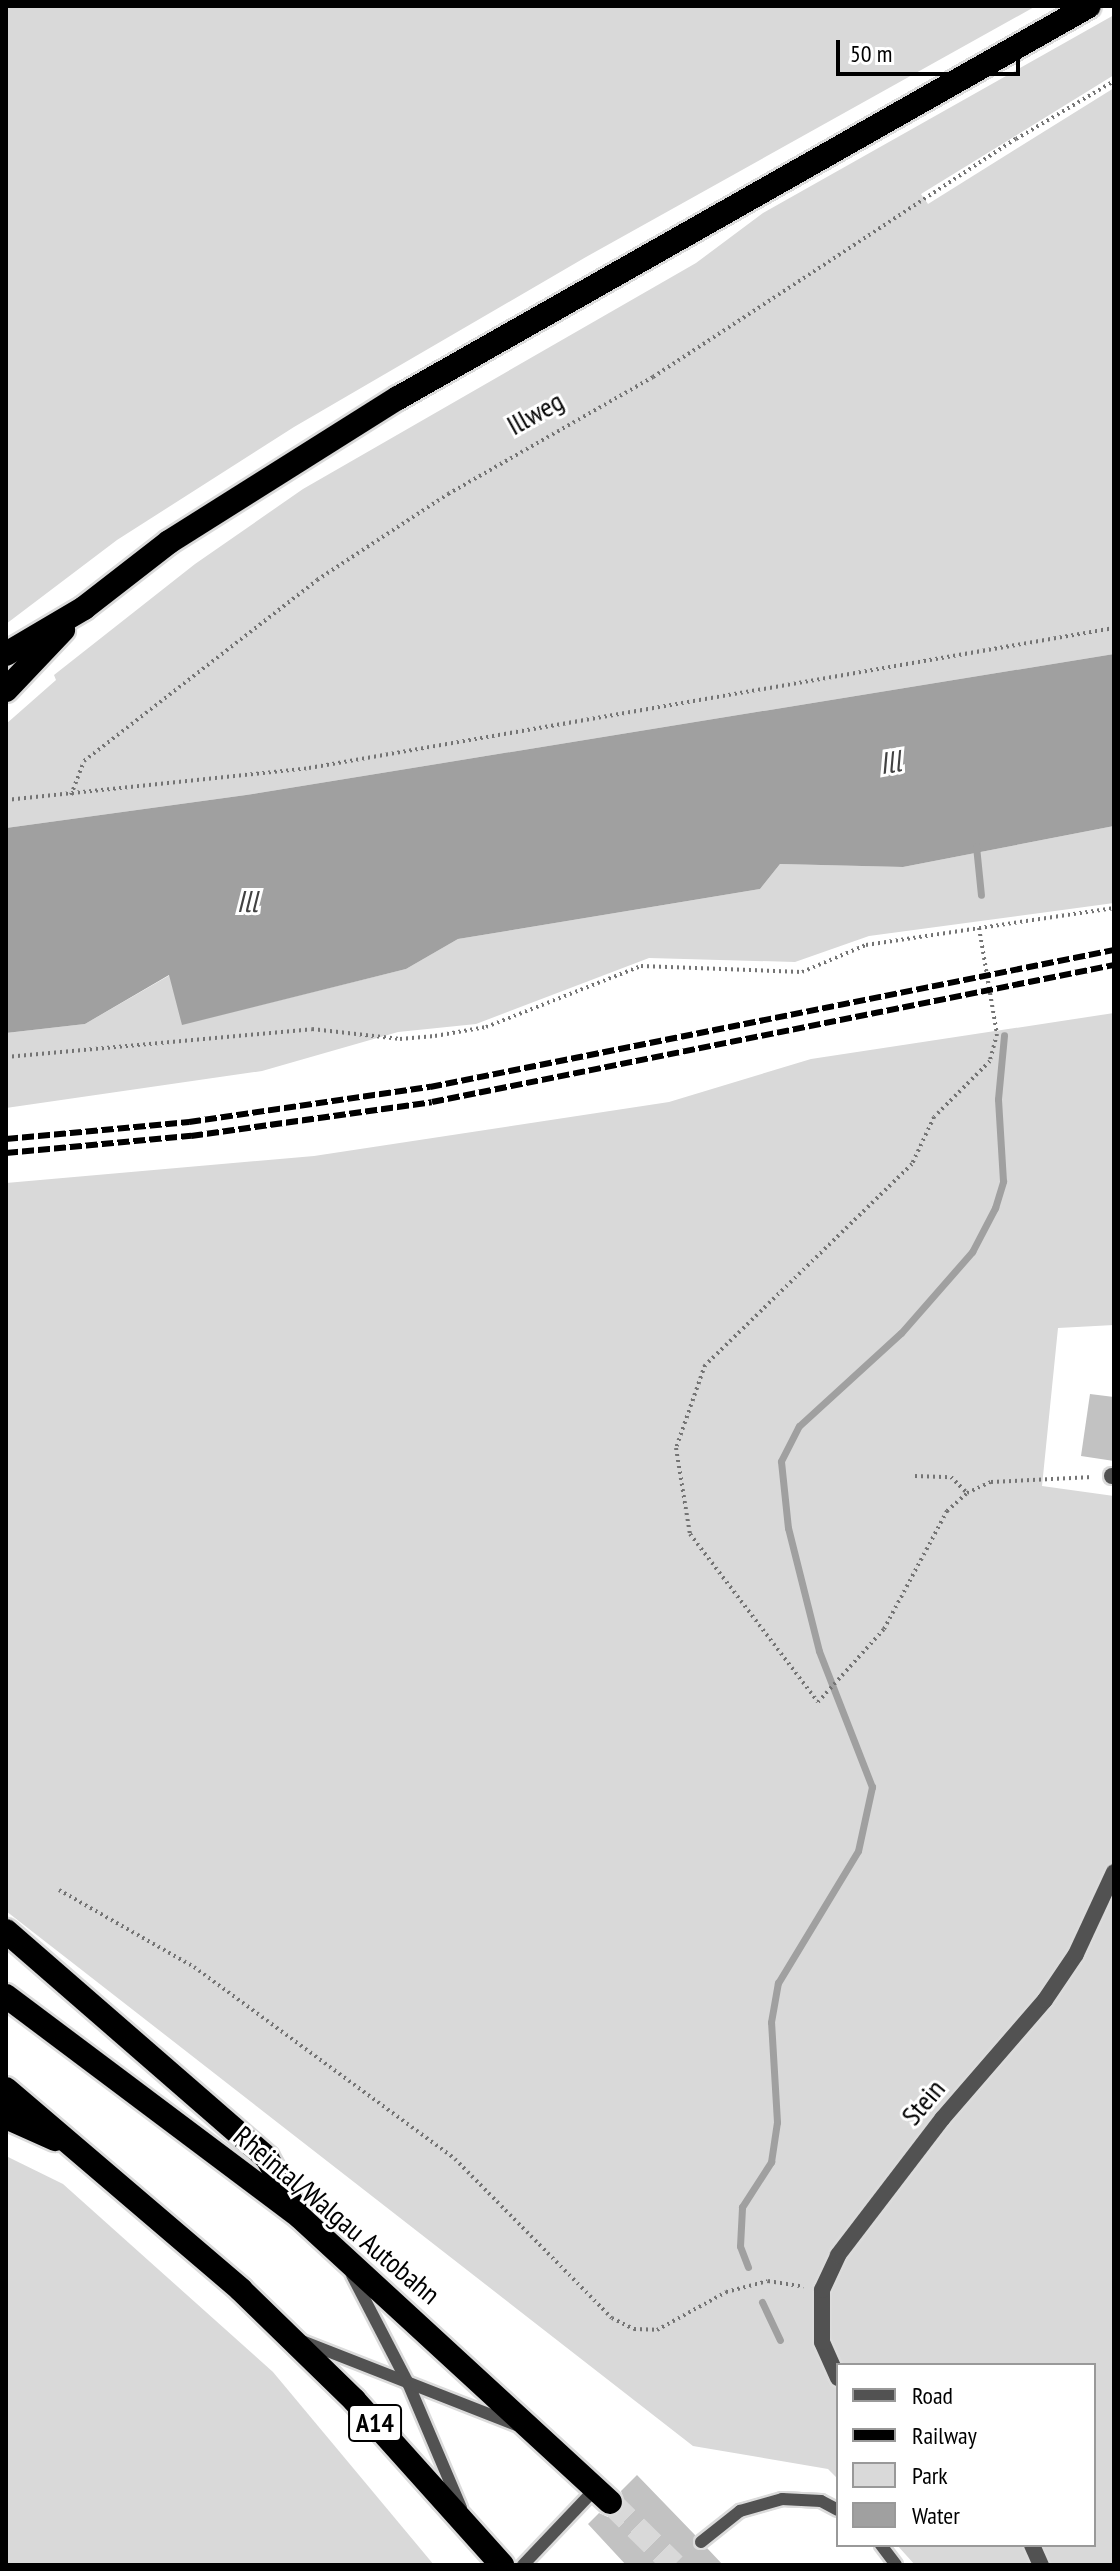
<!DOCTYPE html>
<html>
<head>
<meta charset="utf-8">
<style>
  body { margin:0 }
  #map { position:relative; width:1120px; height:2571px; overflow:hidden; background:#fff; font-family:"PT Sans Narrow",sans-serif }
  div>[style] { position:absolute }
  .green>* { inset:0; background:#d9d9d9 }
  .water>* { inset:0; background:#a0a0a0 }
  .stream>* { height:7px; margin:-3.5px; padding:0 3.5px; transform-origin:3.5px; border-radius:3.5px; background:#a0a0a0 }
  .building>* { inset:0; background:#c2c2c2 }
  .highway-tunnel>* { height:24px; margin-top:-12px; transform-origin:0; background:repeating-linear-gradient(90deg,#d9d9d9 0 24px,transparent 0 36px) }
  .path>* { height:4px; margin-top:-2px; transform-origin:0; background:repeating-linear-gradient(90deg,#747474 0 2px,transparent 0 6px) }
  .roads { filter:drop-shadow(2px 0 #dbdbdb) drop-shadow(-2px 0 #dbdbdb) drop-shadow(0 2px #dbdbdb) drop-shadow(0 -2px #dbdbdb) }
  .lane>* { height:12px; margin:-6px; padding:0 6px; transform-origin:6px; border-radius:6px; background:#525252 }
  .street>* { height:16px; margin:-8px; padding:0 8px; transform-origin:8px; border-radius:8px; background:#525252 }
  .highway>* { height:24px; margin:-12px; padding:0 12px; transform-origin:12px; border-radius:12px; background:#000 }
  .rail>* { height:6px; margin-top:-3px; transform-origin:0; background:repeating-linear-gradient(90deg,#000 0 12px,transparent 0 16px) }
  span { translate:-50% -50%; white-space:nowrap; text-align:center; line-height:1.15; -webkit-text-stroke:6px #fff; paint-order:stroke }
  .shield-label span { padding:2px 6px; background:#fff; border:2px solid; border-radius:6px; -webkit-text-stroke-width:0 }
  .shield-label { font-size:26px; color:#000; font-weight:700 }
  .street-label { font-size:28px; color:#000 }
  .water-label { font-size:30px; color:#414141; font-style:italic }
  .frame { position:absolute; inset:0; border:8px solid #000; pointer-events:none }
  .legend { position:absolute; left:836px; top:2363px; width:260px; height:184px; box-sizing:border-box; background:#fff; border:2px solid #999; margin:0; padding:10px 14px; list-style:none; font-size:24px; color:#000 }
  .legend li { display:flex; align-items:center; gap:16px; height:40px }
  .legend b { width:40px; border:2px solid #999 }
  .scale { position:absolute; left:836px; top:40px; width:184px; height:36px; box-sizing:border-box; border:4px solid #000; border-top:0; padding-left:10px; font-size:24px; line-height:28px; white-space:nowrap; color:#000; -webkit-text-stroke:6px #fff; paint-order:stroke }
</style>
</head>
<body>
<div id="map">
  <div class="green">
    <i style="clip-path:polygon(6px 6px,1036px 6px,586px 257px,294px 427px,117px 540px,6px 624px)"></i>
    <i style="clip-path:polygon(1114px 15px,1114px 75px,921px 194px,928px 204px,1114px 88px,1114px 654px,246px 795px,6px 828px,6px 724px,56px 680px,54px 675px,195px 564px,303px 489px,696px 263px,763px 213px)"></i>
    <i style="clip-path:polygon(1114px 826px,1114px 903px,869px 936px,795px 962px,649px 958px,476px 1024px,398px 1032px,262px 1071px,6px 1108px,6px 1033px,85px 1024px,170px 975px,183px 1024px,406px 969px,458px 939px,760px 889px,780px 864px,903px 867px)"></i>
    <i style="clip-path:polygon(1114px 1013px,1114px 1325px,1058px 1328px,1042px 1486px,1114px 1496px,1114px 2565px,915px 2565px,897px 2545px,1094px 2545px,1094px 2365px,838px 2365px,838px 2479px,828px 2469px,693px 2446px,6px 1911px,6px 1183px,314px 1156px,669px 1102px,811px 1059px)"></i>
    <i style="clip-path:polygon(6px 2156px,63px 2184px,273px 2372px,434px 2565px,6px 2565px)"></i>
  </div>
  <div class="water">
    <i style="clip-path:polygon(1114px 654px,1114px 826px,903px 867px,780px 864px,760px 889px,458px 939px,406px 969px,182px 1025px,169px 975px,85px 1024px,6px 1033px,6px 828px,246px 795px)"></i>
  </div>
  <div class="stream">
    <i style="left:976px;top:846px;width:49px;rotate:84.2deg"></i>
    <i style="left:748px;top:2267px;width:22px;rotate:-111deg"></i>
    <i style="left:740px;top:2246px;width:39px;rotate:-87deg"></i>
    <i style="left:742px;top:2207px;width:54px;rotate:-57.2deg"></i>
    <i style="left:771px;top:2162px;width:40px;rotate:-81.5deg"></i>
    <i style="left:777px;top:2122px;width:100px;rotate:-93.4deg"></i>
    <i style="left:771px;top:2022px;width:40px;rotate:-80deg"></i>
    <i style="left:778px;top:1983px;width:154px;rotate:-58.8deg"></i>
    <i style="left:858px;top:1851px;width:66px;rotate:-77.7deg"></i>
    <i style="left:872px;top:1787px;width:146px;rotate:-111.3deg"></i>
    <i style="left:819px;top:1651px;width:127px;rotate:-104.1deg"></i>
    <i style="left:788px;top:1528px;width:67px;rotate:-96deg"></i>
    <i style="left:781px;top:1461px;width:39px;rotate:-63deg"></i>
    <i style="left:799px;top:1426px;width:138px;rotate:-42.4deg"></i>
    <i style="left:901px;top:1333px;width:108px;rotate:-48.8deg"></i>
    <i style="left:972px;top:1252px;width:50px;rotate:-62.4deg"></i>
    <i style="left:995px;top:1208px;width:28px;rotate:-73deg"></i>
    <i style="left:1003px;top:1181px;width:82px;rotate:-93.5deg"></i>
    <i style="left:998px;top:1099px;width:64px;rotate:-84.6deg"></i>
    <i style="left:762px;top:2302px;width:42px;rotate:64.7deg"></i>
  </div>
  <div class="building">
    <i style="clip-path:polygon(1090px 1394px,1114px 1397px,1114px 1461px,1081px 1456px)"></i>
    <i style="clip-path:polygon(637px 2475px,695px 2535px,695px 2548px,707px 2548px,723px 2565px,626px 2565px,588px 2524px,599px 2513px,608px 2517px,620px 2513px,625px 2504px,621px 2491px)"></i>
  </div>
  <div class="highway-tunnel">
    <i style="left:610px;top:2502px;width:90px;rotate:44.5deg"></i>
  </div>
  <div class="path">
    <i style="left:71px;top:795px;width:36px;rotate:-69deg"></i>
    <i style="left:84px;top:761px;width:295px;rotate:-37.8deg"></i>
    <i style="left:317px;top:580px;width:157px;rotate:-33.3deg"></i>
    <i style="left:448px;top:494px;width:236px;rotate:-29.7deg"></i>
    <i style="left:653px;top:377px;width:434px;rotate:-33.3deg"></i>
    <i style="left:1016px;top:139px;width:114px;rotate:-30.6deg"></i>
    <i style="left:6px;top:800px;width:305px;rotate:-6deg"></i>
    <i style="left:309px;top:768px;width:817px;rotate:-9.87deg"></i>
    <i style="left:979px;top:928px;width:108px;rotate:80.4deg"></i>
    <i style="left:997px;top:1034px;width:28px;rotate:105deg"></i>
    <i style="left:990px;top:1061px;width:79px;rotate:135deg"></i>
    <i style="left:934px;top:1117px;width:52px;rotate:115.1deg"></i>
    <i style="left:912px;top:1164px;width:289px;rotate:135.8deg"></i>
    <i style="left:705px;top:1365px;width:88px;rotate:109.3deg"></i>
    <i style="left:676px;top:1448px;width:87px;rotate:80.8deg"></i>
    <i style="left:690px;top:1534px;width:211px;rotate:52.7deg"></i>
    <i style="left:818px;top:1702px;width:98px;rotate:-47.9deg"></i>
    <i style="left:884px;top:1629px;width:134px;rotate:-61.9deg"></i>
    <i style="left:947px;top:1511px;width:27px;rotate:-42deg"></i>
    <i style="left:967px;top:1493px;width:26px;rotate:-25deg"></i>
    <i style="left:991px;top:1482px;width:102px;rotate:-2.8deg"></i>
    <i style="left:6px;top:1057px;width:307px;rotate:-5.2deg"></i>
    <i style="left:312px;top:1029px;width:89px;rotate:6.5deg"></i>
    <i style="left:400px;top:1039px;width:35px;rotate:-5deg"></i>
    <i style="left:435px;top:1036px;width:52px;rotate:-10deg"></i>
    <i style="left:486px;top:1027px;width:167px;rotate:-21.5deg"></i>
    <i style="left:641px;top:966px;width:161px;rotate:2.1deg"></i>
    <i style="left:802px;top:972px;width:69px;rotate:-22.9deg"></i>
    <i style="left:866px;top:945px;width:251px;rotate:-8.5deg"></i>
    <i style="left:915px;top:1476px;width:36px;rotate:2deg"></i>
    <i style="left:951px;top:1477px;width:23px;rotate:45deg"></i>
    <i style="left:59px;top:1890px;width:155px;rotate:29.7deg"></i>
    <i style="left:194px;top:1967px;width:324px;rotate:36.3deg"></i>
    <i style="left:455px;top:2159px;width:223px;rotate:45.4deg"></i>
    <i style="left:612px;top:2318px;width:25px;rotate:27deg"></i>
    <i style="left:634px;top:2329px;width:23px;rotate:2deg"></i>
    <i style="left:657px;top:2330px;width:79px;rotate:-28.8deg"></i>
    <i style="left:726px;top:2292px;width:43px;rotate:-14.7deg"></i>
    <i style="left:768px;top:2281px;width:36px;rotate:9deg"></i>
  </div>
  <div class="roads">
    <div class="lane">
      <i style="left:352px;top:2275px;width:122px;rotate:62.6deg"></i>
      <i style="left:408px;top:2383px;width:136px;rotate:67deg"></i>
      <i style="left:302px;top:2341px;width:230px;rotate:21.4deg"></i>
      <i style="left:701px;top:2542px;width:50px;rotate:-38.5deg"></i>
      <i style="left:740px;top:2511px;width:44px;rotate:-15.9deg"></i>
      <i style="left:782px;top:2499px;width:39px;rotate:3deg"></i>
      <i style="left:821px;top:2501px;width:19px;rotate:28deg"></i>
      <i style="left:881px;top:2545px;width:25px;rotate:53deg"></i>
      <i style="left:523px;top:2565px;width:106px;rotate:-46.5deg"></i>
    </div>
    <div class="street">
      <i style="left:1112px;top:1476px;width:2px"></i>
      <i style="left:838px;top:2378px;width:39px;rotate:-114deg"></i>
      <i style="left:822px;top:2342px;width:52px;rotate:-90deg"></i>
      <i style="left:822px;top:2290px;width:38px;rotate:-65deg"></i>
      <i style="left:838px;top:2255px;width:171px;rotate:-52.6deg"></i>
      <i style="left:942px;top:2119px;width:157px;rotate:-49.1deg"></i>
      <i style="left:1045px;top:2000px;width:55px;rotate:-56deg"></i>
      <i style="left:1076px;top:1954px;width:90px;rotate:-65.1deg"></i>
      <i style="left:1032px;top:2545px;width:22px;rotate:66deg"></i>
    </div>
    <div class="highway">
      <i style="left:6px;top:654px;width:91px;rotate:-30.5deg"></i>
      <i style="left:84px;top:608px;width:108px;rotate:-37.8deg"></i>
      <i style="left:169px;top:542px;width:271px;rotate:-32.2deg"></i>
      <i style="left:398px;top:398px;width:794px;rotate:-29.57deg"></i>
      <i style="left:6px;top:690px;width:83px;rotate:-46.5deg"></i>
      <i style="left:6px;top:1931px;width:346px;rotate:41deg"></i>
      <i style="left:267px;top:2158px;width:57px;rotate:60.8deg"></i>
      <i style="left:6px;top:1996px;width:368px;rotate:36.9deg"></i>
      <i style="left:300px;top:2217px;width:421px;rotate:42.6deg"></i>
      <i style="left:6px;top:2089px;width:309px;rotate:40.5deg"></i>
      <i style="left:241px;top:2290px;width:158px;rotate:44.2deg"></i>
      <i style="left:354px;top:2400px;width:222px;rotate:48.1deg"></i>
      <i style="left:6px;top:2117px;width:54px;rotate:24.2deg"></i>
    </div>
  </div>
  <div class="rail">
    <i style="left:6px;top:1139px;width:184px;rotate:-5.3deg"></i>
    <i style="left:189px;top:1122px;width:244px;rotate:-8.3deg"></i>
    <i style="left:430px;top:1087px;width:698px;rotate:-11.33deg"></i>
    <i style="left:6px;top:1153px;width:186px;rotate:-5.3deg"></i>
    <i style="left:191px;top:1136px;width:243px;rotate:-8deg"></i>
    <i style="left:432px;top:1102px;width:696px;rotate:-11.36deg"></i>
  </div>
  <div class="shield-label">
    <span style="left:375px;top:2423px">A14</span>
  </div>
  <div class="street-label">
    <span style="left:535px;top:413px;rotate:-29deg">Illweg</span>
    <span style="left:923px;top:2102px;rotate:-50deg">Stein</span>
    <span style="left:337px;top:2215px;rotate:40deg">Rheintal/Walgau Autobahn</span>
  </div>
  <div class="water-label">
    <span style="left:890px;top:762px;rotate:-9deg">Ill</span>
    <span style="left:247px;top:901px">Ill</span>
  </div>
  <div class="frame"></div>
  <ul class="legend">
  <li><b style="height:10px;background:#525252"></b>Road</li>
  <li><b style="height:10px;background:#000"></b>Railway</li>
  <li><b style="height:22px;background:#d9d9d9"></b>Park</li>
  <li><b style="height:22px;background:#a0a0a0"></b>Water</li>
  </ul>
  <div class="scale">50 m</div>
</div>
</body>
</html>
